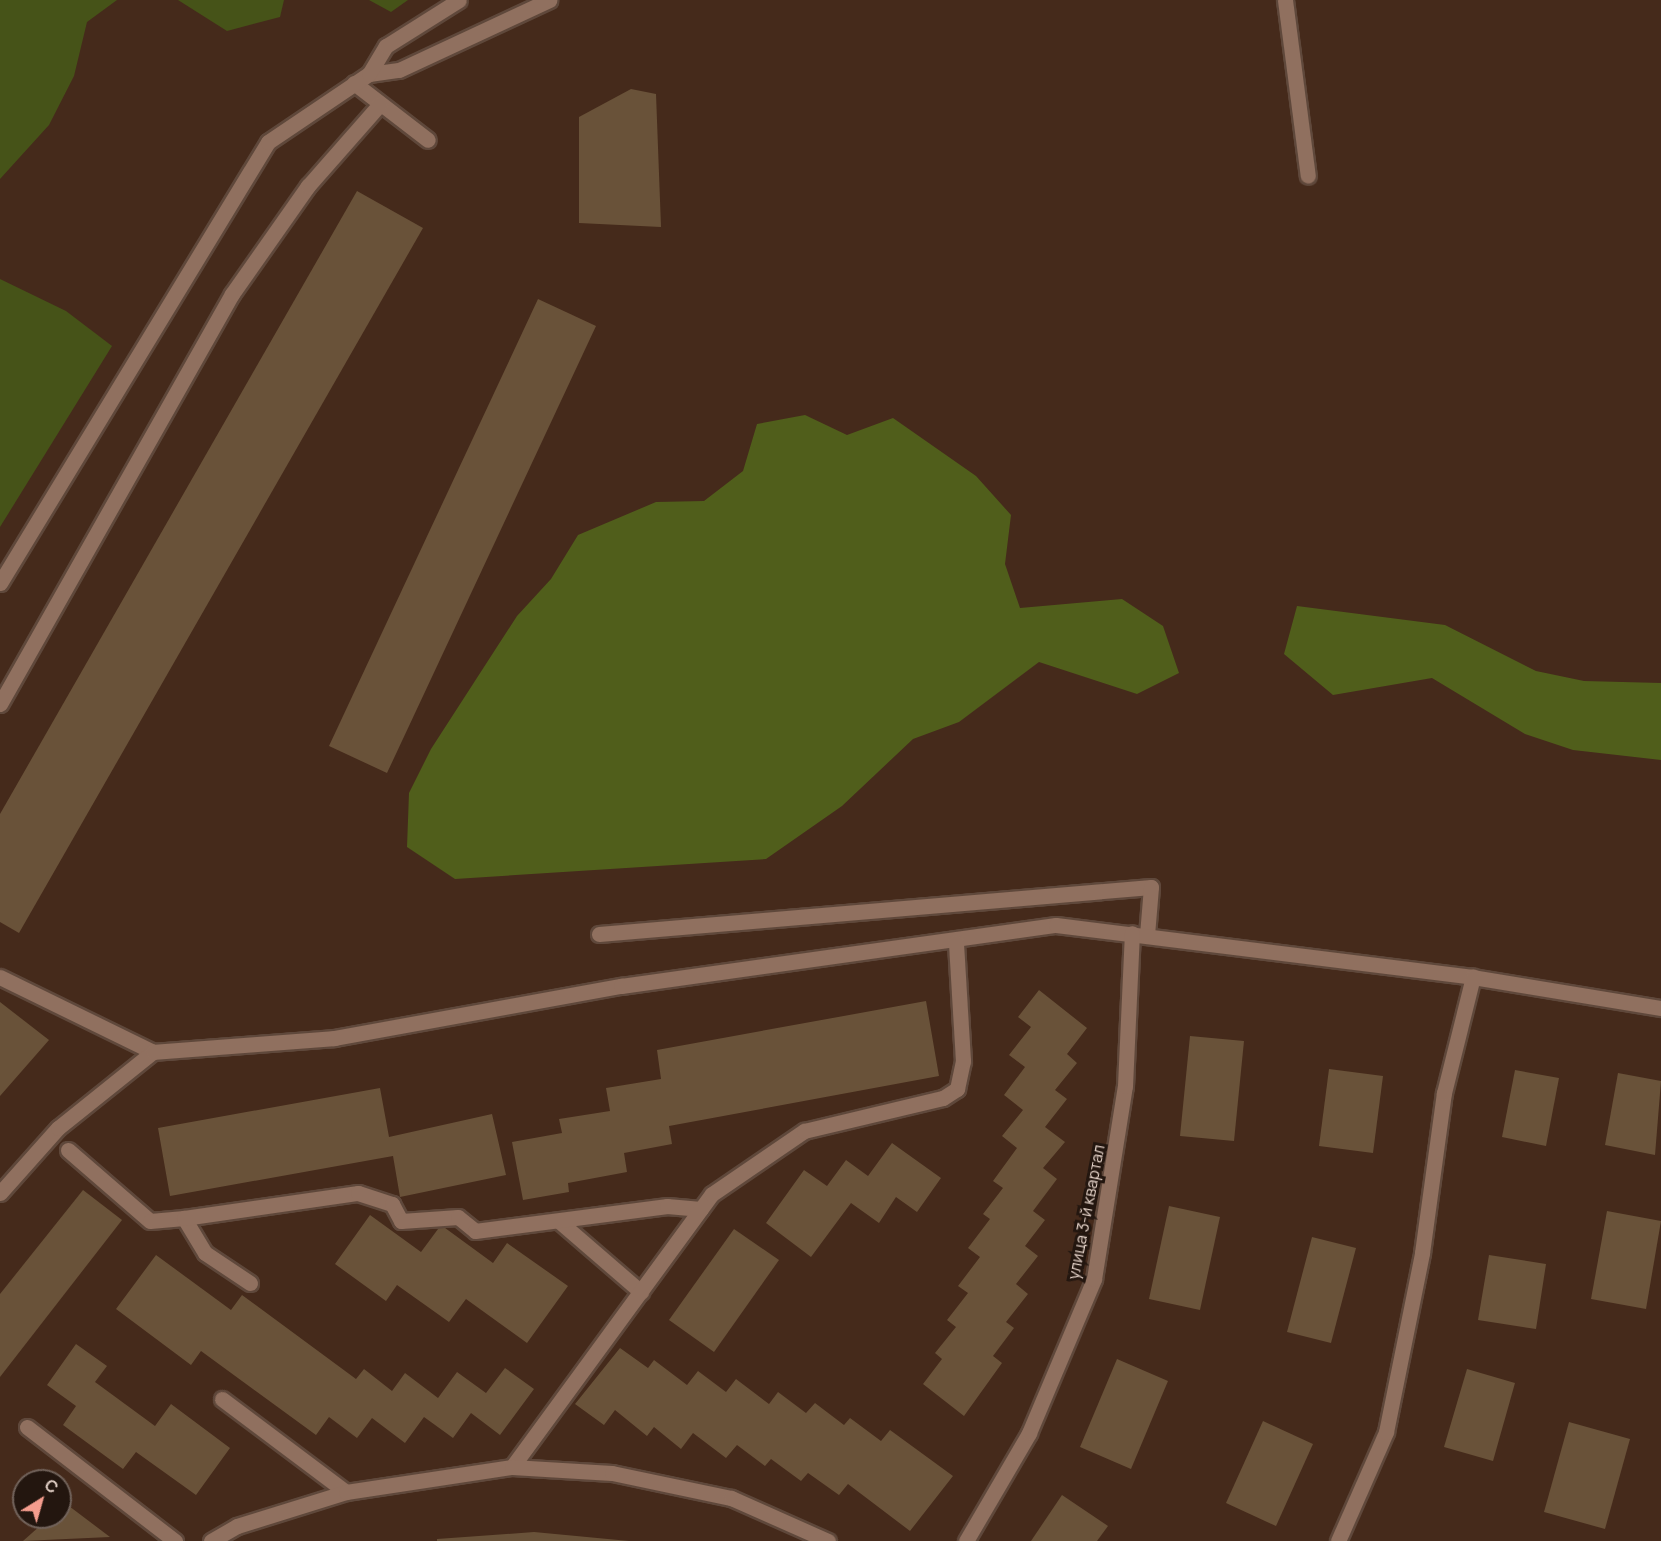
<!DOCTYPE html>
<html>
<head>
<meta charset="utf-8">
<style>
  body { margin:0 }
  #map { position:relative; width:1661px; height:1541px; overflow:hidden; background:#452a1b; font-family:Manrope,sans-serif }
  div>[style] { position:absolute }
  .green>* { inset:0; background:#465318 }
  .forest>* { inset:0; background:#505e1b }
  .building>* { inset:0; background:#695239 }
  .roads { filter:drop-shadow(2px 0 #5f483b) drop-shadow(-2px 0 #5f483b) drop-shadow(0 2px #5f483b) drop-shadow(0 -2px #5f483b) }
  .minor>* { height:15px; margin:-7.5px; padding:0 7.5px; transform-origin:7.5px; border-radius:7.5px; background:#90705f }
  span { translate:-50% -50%; white-space:nowrap; text-align:center; line-height:1.15; -webkit-text-stroke:6px #23160f; paint-order:stroke }
  .street-label { font-size:16px; color:#e6d4ca }
  .north { position:absolute; left:12px; top:1469px; width:60px; height:60px; box-sizing:border-box; background:#23160f; border:2px solid #71625a; border-radius:50%; rotate:37deg; font-size:16px; font-weight:700; line-height:24px; text-align:center; color:#e6d4ca }
  .north::after { content:''; display:block; margin:auto; width:21px; height:27px; background:#f59d8e; clip-path:polygon(50% 0,100% 100%,50% 72%,0 100%) }
</style>
</head>
<body>
<div id="map">
  <div class="green">
    <i style="clip-path:polygon(0 0,117px 0,87px 22px,74px 76px,49px 125px,0 179px)"></i>
    <i style="clip-path:polygon(178px 0,284px 0,280px 17px,227px 31px)"></i>
    <i style="clip-path:polygon(369px 0,408px 0,391px 12px)"></i>
    <i style="clip-path:polygon(0 279px,66px 311px,112px 346px,0 527px)"></i>
  </div>
  <div class="forest">
    <i style="clip-path:polygon(805px 415px,847px 435px,893px 418px,976px 476px,1011px 515px,1005px 564px,1020px 608px,1122px 599px,1163px 626px,1179px 673px,1137px 694px,1039px 662px,959px 722px,913px 739px,842px 806px,766px 859px,455px 879px,407px 847px,409px 793px,431px 749px,517px 616px,551px 579px,578px 535px,656px 502px,704px 501px,743px 471px,757px 424px)"></i>
    <i style="clip-path:polygon(1297px 606px,1445px 625px,1536px 671px,1584px 681px,1661px 683px,1661px 760px,1573px 750px,1525px 734px,1432px 678px,1333px 695px,1284px 654px)"></i>
  </div>
  <div class="building">
    <i style="clip-path:polygon(631px 89px,656px 94px,661px 227px,579px 223px,579px 117px)"></i>
    <i style="clip-path:polygon(357px 191px,423px 228px,19px 933px,0 922px,0 814px)"></i>
    <i style="clip-path:polygon(538px 299px,596px 326px,387px 773px,329px 746px)"></i>
    <i style="clip-path:polygon(1039px 990px,1087px 1028px,1067px 1054px,1077px 1063px,1055px 1090px,1067px 1099px,1045px 1127px,1065px 1142px,1043px 1168px,1057px 1179px,1033px 1211px,1045px 1220px,1025px 1246px,1038px 1256px,1016px 1284px,1028px 1294px,1006px 1322px,1014px 1328px,993px 1356px,1002px 1363px,964px 1416px,923px 1384px,942px 1359px,935px 1353px,956px 1327px,947px 1320px,968px 1293px,958px 1286px,980px 1257px,968px 1248px,990px 1219px,983px 1214px,1003px 1188px,993px 1181px,1017px 1148px,1002px 1136px,1023px 1110px,1004px 1095px,1025px 1067px,1009px 1055px,1031px 1027px,1018px 1017px)"></i>
    <i style="clip-path:polygon(926px 1001px,939px 1076px,669px 1126px,672px 1144px,624px 1153px,627px 1172px,568px 1183px,569px 1192px,523px 1200px,512px 1142px,562px 1133px,559px 1119px,610px 1111px,606px 1088px,661px 1079px,657px 1050px)"></i>
    <i style="clip-path:polygon(0 1002px,49px 1040px,0 1096px)"></i>
    <i style="clip-path:polygon(1190px 1036px,1244px 1041px,1234px 1141px,1180px 1136px)"></i>
    <i style="clip-path:polygon(1329px 1069px,1383px 1076px,1373px 1153px,1319px 1146px)"></i>
    <i style="clip-path:polygon(1515px 1070px,1559px 1078px,1546px 1146px,1502px 1137px)"></i>
    <i style="clip-path:polygon(1618px 1073px,1661px 1081px,1655px 1155px,1605px 1145px)"></i>
    <i style="clip-path:polygon(380px 1088px,389px 1137px,492px 1114px,506px 1175px,400px 1197px,393px 1156px,170px 1196px,158px 1128px)"></i>
    <i style="clip-path:polygon(892px 1143px,941px 1178px,917px 1212px,896px 1197px,879px 1223px,851px 1203px,811px 1257px,766px 1223px,804px 1170px,827px 1186px,846px 1160px,868px 1176px)"></i>
    <i style="clip-path:polygon(83px 1190px,122px 1220px,0 1377px,0 1294px)"></i>
    <i style="clip-path:polygon(1169px 1206px,1220px 1217px,1200px 1310px,1149px 1299px)"></i>
    <i style="clip-path:polygon(1607px 1211px,1661px 1221px,1646px 1309px,1591px 1299px)"></i>
    <i style="clip-path:polygon(370px 1215px,421px 1252px,441px 1225px,493px 1263px,507px 1243px,568px 1286px,527px 1343px,466px 1299px,449px 1322px,397px 1285px,386px 1301px,335px 1264px)"></i>
    <i style="clip-path:polygon(734px 1229px,779px 1260px,714px 1352px,669px 1320px)"></i>
    <i style="clip-path:polygon(1312px 1237px,1356px 1248px,1331px 1343px,1287px 1332px)"></i>
    <i style="clip-path:polygon(156px 1255px,231px 1310px,242px 1295px,356px 1379px,364px 1369px,392px 1391px,405px 1373px,438px 1398px,457px 1372px,486px 1393px,505px 1368px,534px 1389px,500px 1435px,471px 1413px,453px 1438px,424px 1417px,405px 1443px,372px 1418px,357px 1438px,329px 1417px,316px 1435px,201px 1351px,191px 1365px,116px 1309px)"></i>
    <i style="clip-path:polygon(1489px 1255px,1546px 1264px,1536px 1329px,1478px 1320px)"></i>
    <i style="clip-path:polygon(76px 1344px,107px 1366px,95px 1382px,155px 1426px,171px 1404px,230px 1448px,196px 1495px,136px 1452px,123px 1469px,63px 1425px,76px 1406px,47px 1385px)"></i>
    <i style="clip-path:polygon(620px 1348px,648px 1368px,654px 1360px,687px 1385px,698px 1371px,726px 1392px,736px 1379px,769px 1404px,778px 1392px,806px 1413px,815px 1403px,844px 1425px,850px 1418px,881px 1441px,890px 1430px,953px 1476px,910px 1531px,848px 1484px,839px 1495px,808px 1473px,801px 1481px,771px 1459px,765px 1466px,737px 1445px,726px 1458px,693px 1433px,681px 1449px,654px 1427px,647px 1436px,615px 1410px,604px 1425px,575px 1404px)"></i>
    <i style="clip-path:polygon(1117px 1359px,1168px 1381px,1131px 1469px,1080px 1447px)"></i>
    <i style="clip-path:polygon(1467px 1369px,1515px 1383px,1493px 1461px,1444px 1447px)"></i>
    <i style="clip-path:polygon(1263px 1421px,1313px 1444px,1276px 1526px,1226px 1503px)"></i>
    <i style="clip-path:polygon(1569px 1422px,1630px 1439px,1605px 1529px,1544px 1512px)"></i>
    <i style="clip-path:polygon(1062px 1495px,1108px 1526px,1097px 1541px,1031px 1541px)"></i>
    <i style="clip-path:polygon(65px 1503px,110px 1537px,23px 1541px,50px 1517px,60px 1517px)"></i>
    <i style="clip-path:polygon(534px 1532px,629px 1541px,437px 1541px,437px 1539px)"></i>
  </div>
  <div class="roads">
    <div class="minor">
      <i style="left:1285px;top:0;width:177px;rotate:82.6deg"></i>
      <i style="left:369px;top:74px;width:30px;rotate:-8deg"></i>
      <i style="left:399px;top:70px;width:166px;rotate:-25deg"></i>
      <i style="left:354px;top:83px;width:93px;rotate:37.6deg"></i>
      <i style="left:0;top:583px;width:516px;rotate:-58.71deg"></i>
      <i style="left:268px;top:142px;width:122px;rotate:-34deg"></i>
      <i style="left:369px;top:74px;width:33px;rotate:-59deg"></i>
      <i style="left:386px;top:46px;width:86px;rotate:-32.2deg"></i>
      <i style="left:0;top:704px;width:471px;rotate:-60.5deg"></i>
      <i style="left:232px;top:294px;width:132px;rotate:-54.9deg"></i>
      <i style="left:308px;top:186px;width:109px;rotate:-48.7deg"></i>
      <i style="left:599px;top:934px;width:554px;rotate:-4.87deg"></i>
      <i style="left:1151px;top:887px;width:48px;rotate:94.8deg"></i>
      <i style="left:0;top:977px;width:170px;rotate:26.1deg"></i>
      <i style="left:68px;top:1150px;width:108px;rotate:40.9deg"></i>
      <i style="left:150px;top:1221px;width:34px;rotate:-5deg"></i>
      <i style="left:0;top:1193px;width:87px;rotate:-48.3deg"></i>
      <i style="left:58px;top:1128px;width:122px;rotate:-38.7deg"></i>
      <i style="left:153px;top:1052px;width:182px;rotate:-4.4deg"></i>
      <i style="left:334px;top:1038px;width:292px;rotate:-10.3deg"></i>
      <i style="left:621px;top:986px;width:439px;rotate:-8deg"></i>
      <i style="left:1056px;top:925px;width:420px;rotate:7.1deg"></i>
      <i style="left:1473px;top:977px;width:191px;rotate:9.4deg"></i>
      <i style="left:560px;top:1222px;width:107px;rotate:40.8deg"></i>
      <i style="left:250px;top:1283px;width:54px;rotate:-146.3deg"></i>
      <i style="left:205px;top:1253px;width:41px;rotate:-121deg"></i>
      <i style="left:184px;top:1218px;width:176px;rotate:-8.2deg"></i>
      <i style="left:358px;top:1193px;width:36px;rotate:18deg"></i>
      <i style="left:392px;top:1204px;width:19px;rotate:62deg"></i>
      <i style="left:401px;top:1221px;width:57px;rotate:-4deg"></i>
      <i style="left:458px;top:1217px;width:22px;rotate:39deg"></i>
      <i style="left:475px;top:1231px;width:194px;rotate:-7.4deg"></i>
      <i style="left:667px;top:1206px;width:34px;rotate:5deg"></i>
      <i style="left:222px;top:1399px;width:155px;rotate:36.9deg"></i>
      <i style="left:27px;top:1427px;width:187px;rotate:37.6deg"></i>
      <i style="left:512px;top:1467px;width:338px;rotate:-53.8deg"></i>
      <i style="left:712px;top:1194px;width:112px;rotate:-34.4deg"></i>
      <i style="left:804px;top:1131px;width:143px;rotate:-13.4deg"></i>
      <i style="left:943px;top:1098px;width:17px;rotate:-33deg"></i>
      <i style="left:957px;top:1089px;width:29px;rotate:-78deg"></i>
      <i style="left:963px;top:1061px;width:119px;rotate:-93.4deg"></i>
      <i style="left:211px;top:1541px;width:30px;rotate:-30deg"></i>
      <i style="left:237px;top:1526px;width:114px;rotate:-17.3deg"></i>
      <i style="left:346px;top:1492px;width:168px;rotate:-8.6deg"></i>
      <i style="left:512px;top:1467px;width:100px;rotate:3.4deg"></i>
      <i style="left:612px;top:1473px;width:122px;rotate:11.9deg"></i>
      <i style="left:731px;top:1498px;width:106px;rotate:23.9deg"></i>
      <i style="left:966px;top:1541px;width:125px;rotate:-59.7deg"></i>
      <i style="left:1029px;top:1433px;width:167px;rotate:-67.1deg"></i>
      <i style="left:1094px;top:1279px;width:195px;rotate:-80.9deg"></i>
      <i style="left:1125px;top:1086px;width:153px;rotate:-87.4deg"></i>
      <i style="left:1338px;top:1541px;width:119px;rotate:-66.2deg"></i>
      <i style="left:1386px;top:1432px;width:183px;rotate:-78.6deg"></i>
      <i style="left:1422px;top:1253px;width:162px;rotate:-82.2deg"></i>
      <i style="left:1444px;top:1093px;width:120px;rotate:-76deg"></i>
    </div>
  </div>
  <div class="street-label">
    <span style="left:1086px;top:1212px;rotate:-79deg">улица 3-й квартал</span>
  </div>
  <div class="north">С</div>
</div>
</body>
</html>
